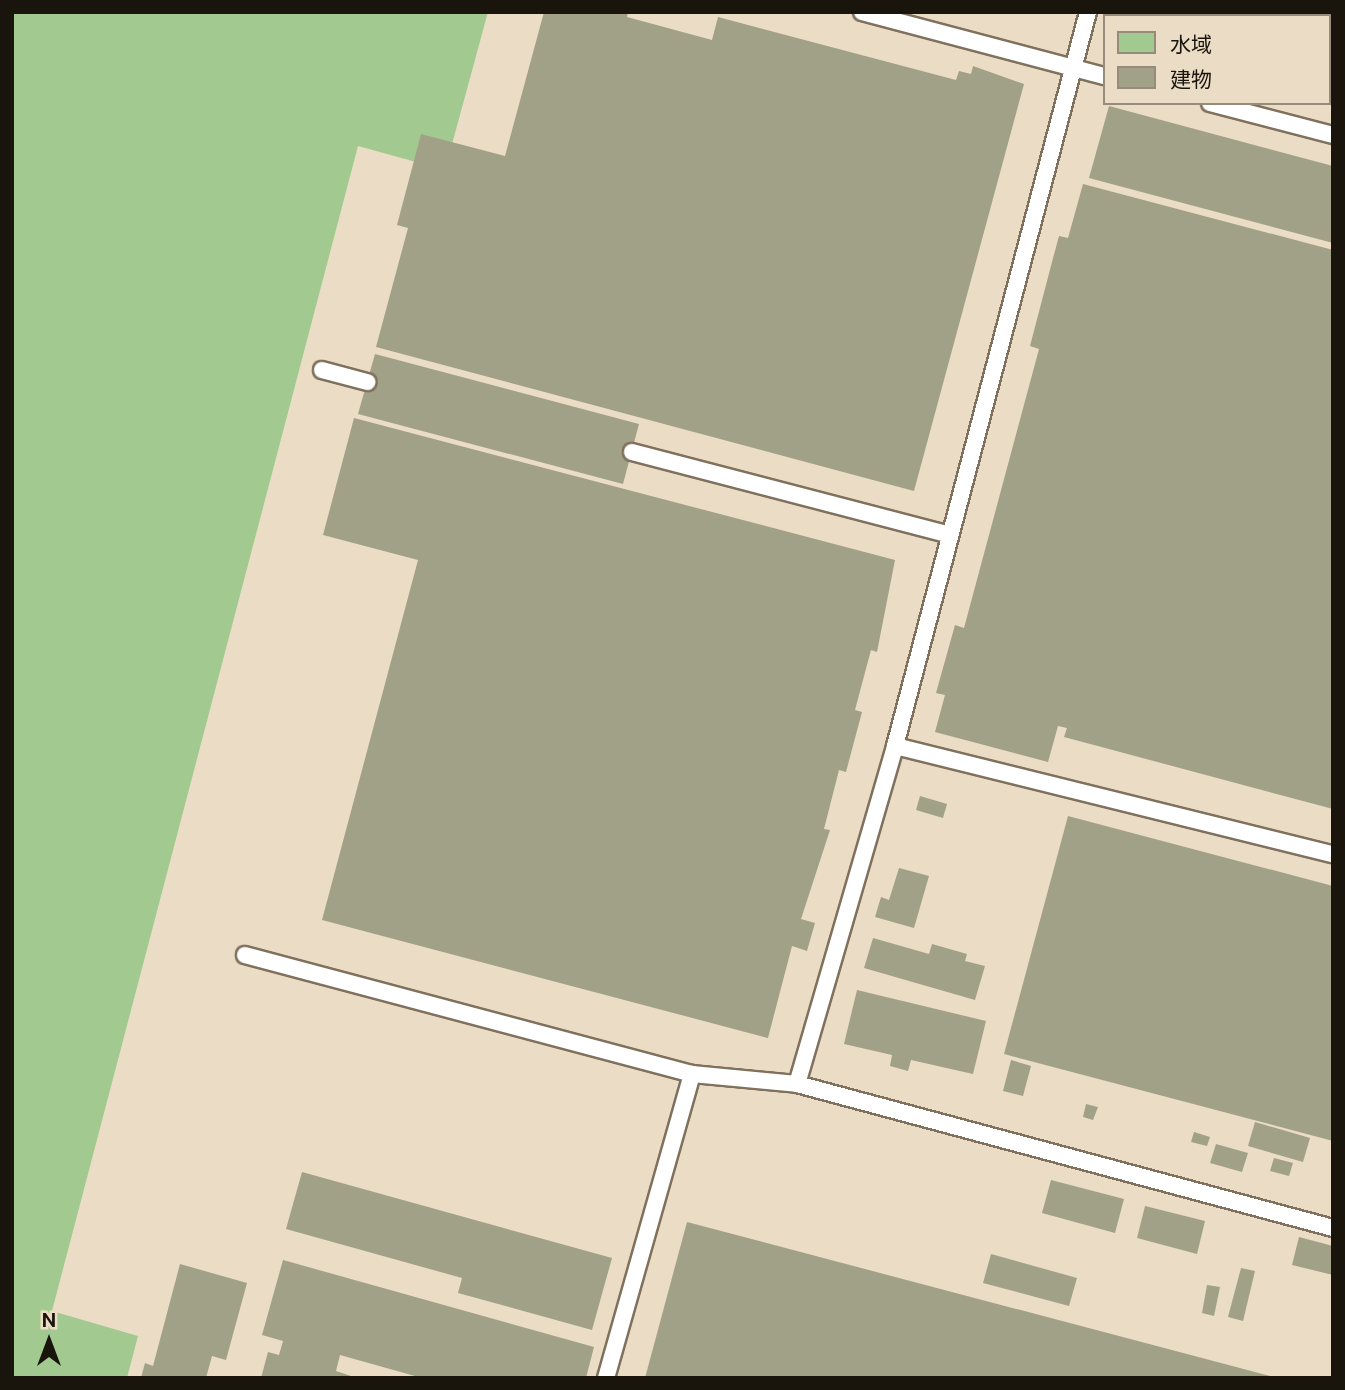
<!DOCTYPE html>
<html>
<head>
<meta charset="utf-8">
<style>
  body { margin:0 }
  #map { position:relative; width:1345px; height:1390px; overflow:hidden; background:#ebdcc5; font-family:"Public Sans","Noto Sans JP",sans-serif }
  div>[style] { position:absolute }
  .water>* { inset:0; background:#a2ca90 }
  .building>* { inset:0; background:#a1a188 }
  .roads { filter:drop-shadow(2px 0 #7f715d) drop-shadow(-2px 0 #7f715d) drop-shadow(0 2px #7f715d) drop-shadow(0 -2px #7f715d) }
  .lane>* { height:16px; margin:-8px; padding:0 8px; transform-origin:8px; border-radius:8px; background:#fff }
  span { translate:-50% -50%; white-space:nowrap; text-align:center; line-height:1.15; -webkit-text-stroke:7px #ebdcc5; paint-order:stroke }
  .frame { position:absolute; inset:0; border:14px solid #19140c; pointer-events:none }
  .legend { position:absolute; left:1103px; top:14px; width:228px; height:91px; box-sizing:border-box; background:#ebdcc5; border:2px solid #978c7b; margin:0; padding:9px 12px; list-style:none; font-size:21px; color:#19140c }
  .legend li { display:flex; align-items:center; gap:14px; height:35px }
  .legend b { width:35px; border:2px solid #978c7b }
  .north { position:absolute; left:14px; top:1306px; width:70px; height:70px; -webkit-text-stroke:5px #ebdcc5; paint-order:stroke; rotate:0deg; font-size:19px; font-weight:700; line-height:28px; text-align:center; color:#19140c }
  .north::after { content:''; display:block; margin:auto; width:24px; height:32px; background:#19140c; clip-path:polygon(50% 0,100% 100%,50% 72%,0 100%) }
</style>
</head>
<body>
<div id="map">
  <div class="water">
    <i style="clip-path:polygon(12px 12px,488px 12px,445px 170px,358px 146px,52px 1311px,138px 1336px,127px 1378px,12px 1378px)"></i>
  </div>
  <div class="building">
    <i style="clip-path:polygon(544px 12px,628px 12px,627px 17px,712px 40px,718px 17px,956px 80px,959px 71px,971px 74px,973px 66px,1024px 84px,914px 491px,376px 347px,408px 228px,397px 225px,421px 134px,505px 156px)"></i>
    <i style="clip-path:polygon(1109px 106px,1333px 166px,1333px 243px,1089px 178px)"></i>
    <i style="clip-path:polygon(1083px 184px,1333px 250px,1333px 809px,1064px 737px,1067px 728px,1058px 726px,1048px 762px,935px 732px,945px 695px,936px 693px,955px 625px,964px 628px,1039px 349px,1030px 346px,1052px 262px,1059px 236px,1068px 238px)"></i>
    <i style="clip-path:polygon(375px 354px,639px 424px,623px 484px,358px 414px)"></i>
    <i style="clip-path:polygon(354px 418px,895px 560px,877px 652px,871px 650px,855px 710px,862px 712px,846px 772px,839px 770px,824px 829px,830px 830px,801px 919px,815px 923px,807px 951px,792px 946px,768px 1038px,322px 920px,418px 560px,323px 535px)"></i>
    <i style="clip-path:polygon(920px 796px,947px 804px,943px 818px,916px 810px)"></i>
    <i style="clip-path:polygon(1068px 816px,1333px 886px,1333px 1141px,1004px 1054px)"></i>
    <i style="clip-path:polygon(899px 868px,929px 876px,914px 928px,875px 917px,881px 897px,889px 900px)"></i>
    <i style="clip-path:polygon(873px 938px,929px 954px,932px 944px,967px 954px,965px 961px,985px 966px,975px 1000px,864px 968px)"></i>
    <i style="clip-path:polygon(857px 990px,986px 1021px,973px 1074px,911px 1060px,908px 1071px,890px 1066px,892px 1055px,844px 1044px)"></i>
    <i style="clip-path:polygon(1011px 1060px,1031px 1066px,1023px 1096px,1003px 1091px)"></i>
    <i style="clip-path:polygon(1086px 1104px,1098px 1107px,1093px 1120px,1083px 1117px)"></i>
    <i style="clip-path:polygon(1255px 1122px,1310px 1138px,1303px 1162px,1248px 1146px)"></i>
    <i style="clip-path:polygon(1194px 1132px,1210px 1137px,1207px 1146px,1191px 1142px)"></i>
    <i style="clip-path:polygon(1216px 1144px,1248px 1153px,1242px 1172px,1210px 1163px)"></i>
    <i style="clip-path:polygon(1274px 1158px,1293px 1163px,1289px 1176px,1270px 1171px)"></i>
    <i style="clip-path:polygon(302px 1172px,612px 1258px,592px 1330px,458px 1293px,462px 1278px,286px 1229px)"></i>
    <i style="clip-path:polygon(1051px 1180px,1124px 1199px,1115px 1233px,1042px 1213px)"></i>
    <i style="clip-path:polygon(1145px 1206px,1205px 1221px,1197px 1254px,1137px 1238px)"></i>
    <i style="clip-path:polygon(687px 1222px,1274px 1377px,1274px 1378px,645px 1378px)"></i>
    <i style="clip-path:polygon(1299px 1237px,1333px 1246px,1333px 1275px,1292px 1265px)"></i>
    <i style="clip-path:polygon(991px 1254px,1077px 1278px,1069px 1306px,983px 1283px)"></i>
    <i style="clip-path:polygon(283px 1260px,594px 1347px,586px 1378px,422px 1378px,340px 1355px,336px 1371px,357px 1378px,261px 1378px,268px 1352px,279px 1355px,283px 1341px,262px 1335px)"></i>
    <i style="clip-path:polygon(180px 1264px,247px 1283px,226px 1360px,212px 1356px,206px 1378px,141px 1378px,145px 1363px,153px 1366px)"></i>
    <i style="clip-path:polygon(1241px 1268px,1255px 1271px,1243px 1321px,1228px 1317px)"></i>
    <i style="clip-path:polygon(1207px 1285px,1220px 1287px,1214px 1316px,1202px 1313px)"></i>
  </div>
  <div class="roads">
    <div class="lane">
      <i style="left:862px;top:12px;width:251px;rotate:14.8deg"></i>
      <i style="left:1210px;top:103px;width:127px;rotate:14.6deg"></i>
      <i style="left:322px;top:370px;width:47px;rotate:14.9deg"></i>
      <i style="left:632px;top:452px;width:325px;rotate:14.6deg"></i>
      <i style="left:895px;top:746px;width:451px;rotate:13.9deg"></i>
      <i style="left:245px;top:955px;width:463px;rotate:14.9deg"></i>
      <i style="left:797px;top:1084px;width:352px;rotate:-73.8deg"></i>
      <i style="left:895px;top:746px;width:759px;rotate:-75.27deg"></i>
      <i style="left:606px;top:1378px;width:316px;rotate:-74.2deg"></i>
      <i style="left:692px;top:1074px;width:105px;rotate:5.4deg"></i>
      <i style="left:797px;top:1084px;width:555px;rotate:15.04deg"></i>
    </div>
  </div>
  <div class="frame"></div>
  <ul class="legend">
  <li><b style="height:19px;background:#a2ca90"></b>水域</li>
  <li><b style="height:19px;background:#a1a188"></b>建物</li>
  </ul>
  <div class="north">N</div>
</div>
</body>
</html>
